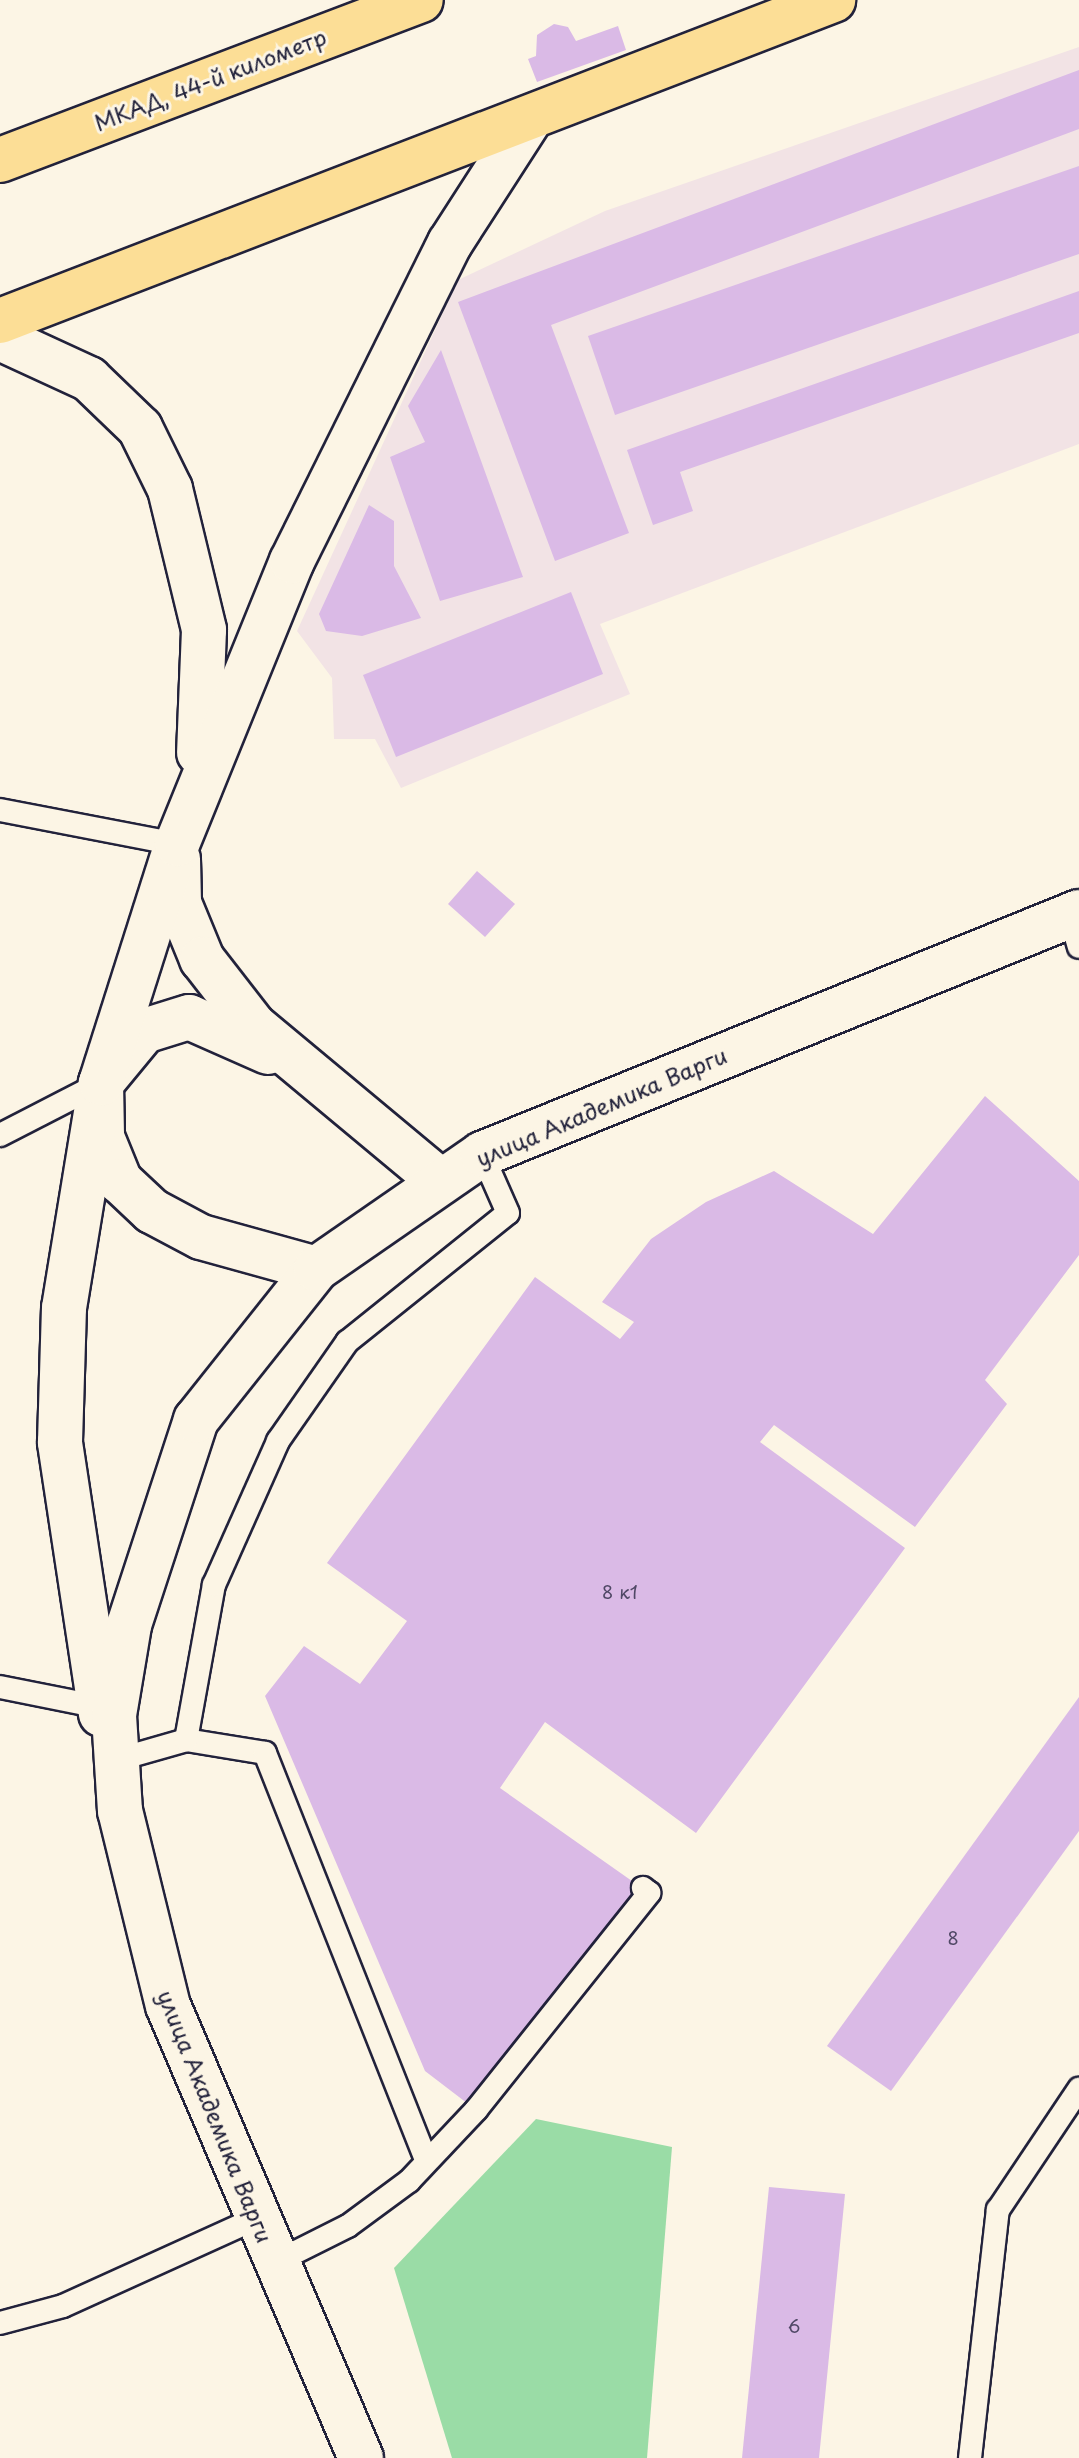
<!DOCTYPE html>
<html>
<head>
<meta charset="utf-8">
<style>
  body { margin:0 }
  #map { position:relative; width:1079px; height:2458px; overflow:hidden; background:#fcf5e5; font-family:"Playpen Sans",sans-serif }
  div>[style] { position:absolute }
  .built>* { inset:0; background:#f2e3e5 }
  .green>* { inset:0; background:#9adca6 }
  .building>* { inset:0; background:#dabae6 }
  .roads { filter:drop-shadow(2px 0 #22223b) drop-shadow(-2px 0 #22223b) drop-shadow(0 2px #22223b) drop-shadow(0 -2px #22223b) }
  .lane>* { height:22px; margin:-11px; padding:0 11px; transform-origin:11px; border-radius:11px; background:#fcf5e5 }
  .secondary>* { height:44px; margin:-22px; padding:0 22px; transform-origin:22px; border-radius:22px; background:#fcf5e5 }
  .primary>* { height:44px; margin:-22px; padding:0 22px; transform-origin:22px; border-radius:22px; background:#fcde96 }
  .highway>* { height:44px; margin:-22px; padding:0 22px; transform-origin:22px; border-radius:22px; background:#fcde96 }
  span { translate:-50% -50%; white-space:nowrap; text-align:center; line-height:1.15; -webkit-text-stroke:6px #fcf5e5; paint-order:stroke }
  .number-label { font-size:18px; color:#504866 }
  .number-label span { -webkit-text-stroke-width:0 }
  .street-label { font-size:22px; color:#22223b }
</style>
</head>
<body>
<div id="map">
  <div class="built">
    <i style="clip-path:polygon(1079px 47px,1079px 444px,600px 624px,630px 694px,401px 788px,375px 739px,334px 739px,332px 678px,297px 631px,458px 280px,605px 211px)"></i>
  </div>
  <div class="green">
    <i style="clip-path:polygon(536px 2119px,672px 2147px,647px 2458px,452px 2458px,394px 2268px)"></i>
  </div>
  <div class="building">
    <i style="clip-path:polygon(554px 24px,568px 27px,576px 41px,618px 26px,626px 50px,537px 82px,528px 59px,536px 56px,537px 35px)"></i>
    <i style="clip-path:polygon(1079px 70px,1079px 129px,551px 325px,629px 533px,555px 561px,458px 302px)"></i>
    <i style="clip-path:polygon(1079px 166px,1079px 254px,615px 415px,588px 336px)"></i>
    <i style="clip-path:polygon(1079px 291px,1079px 333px,680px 472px,693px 511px,653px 525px,627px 450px)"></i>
    <i style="clip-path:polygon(441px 350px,523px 577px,440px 601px,390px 457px,425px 442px,408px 406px)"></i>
    <i style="clip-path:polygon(369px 505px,394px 521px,394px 566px,421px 618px,362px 636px,326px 631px,319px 614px)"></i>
    <i style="clip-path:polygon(571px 592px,603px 674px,396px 757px,363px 675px)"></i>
    <i style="clip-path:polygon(477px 871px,515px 904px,485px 937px,448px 904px)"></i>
    <i style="clip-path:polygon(985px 1096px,1079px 1181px,1079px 1255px,985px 1380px,1007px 1404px,915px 1527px,774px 1425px,760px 1442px,905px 1548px,696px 1833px,545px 1722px,500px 1788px,649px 1893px,476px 2110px,425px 2071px,265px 1696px,304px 1646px,360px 1684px,407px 1621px,327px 1563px,535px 1277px,620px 1339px,634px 1322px,602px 1302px,651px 1239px,706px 1202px,774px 1171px,873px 1234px)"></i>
    <i style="clip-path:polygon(1079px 1697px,1079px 1831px,891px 2091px,827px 2046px)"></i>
    <i style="clip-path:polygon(769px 2187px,845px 2194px,819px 2458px,742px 2458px)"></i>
  </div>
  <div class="roads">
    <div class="lane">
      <i style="left:0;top:810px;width:180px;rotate:10.9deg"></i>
      <i style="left:1070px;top:916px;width:32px;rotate:74deg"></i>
      <i style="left:0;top:1135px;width:114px;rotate:-27.2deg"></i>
      <i style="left:0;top:1687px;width:102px;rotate:11.3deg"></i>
      <i style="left:186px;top:1740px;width:80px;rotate:9.3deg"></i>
      <i style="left:265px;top:1753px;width:438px;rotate:68.4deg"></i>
      <i style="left:113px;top:1761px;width:76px;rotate:-16deg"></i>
      <i style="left:186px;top:1740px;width:158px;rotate:-79.8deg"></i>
      <i style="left:214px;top:1585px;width:158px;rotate:-66deg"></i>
      <i style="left:278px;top:1441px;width:121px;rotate:-55.1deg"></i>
      <i style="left:347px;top:1342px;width:206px;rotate:-38.7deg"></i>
      <i style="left:508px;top:1213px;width:64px;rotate:-113.8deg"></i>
      <i style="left:276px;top:2262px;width:80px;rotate:-26.6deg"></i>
      <i style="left:348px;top:2226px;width:76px;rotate:-36.4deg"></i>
      <i style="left:409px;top:2181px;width:98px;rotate:-46.7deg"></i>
      <i style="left:476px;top:2110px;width:278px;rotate:-51.4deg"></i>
      <i style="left:649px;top:1893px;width:8px;rotate:-140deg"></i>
      <i style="left:0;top:2323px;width:65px;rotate:-15.1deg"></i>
      <i style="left:63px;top:2306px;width:213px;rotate:-24.4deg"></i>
      <i style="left:970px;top:2458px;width:250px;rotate:-83.6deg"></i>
      <i style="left:998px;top:2210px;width:146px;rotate:-56.2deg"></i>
    </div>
    <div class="secondary">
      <i style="left:0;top:338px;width:98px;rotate:24.7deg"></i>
      <i style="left:89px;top:379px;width:71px;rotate:43.9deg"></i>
      <i style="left:140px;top:428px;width:68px;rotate:63.8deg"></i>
      <i style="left:170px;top:489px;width:145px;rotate:76.4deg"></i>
      <i style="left:204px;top:630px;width:123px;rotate:92.3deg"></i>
      <i style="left:178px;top:859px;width:44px;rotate:88.7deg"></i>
      <i style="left:179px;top:903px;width:61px;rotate:67.7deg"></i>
      <i style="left:202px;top:959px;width:85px;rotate:52.2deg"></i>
      <i style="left:254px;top:1026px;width:241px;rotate:39.8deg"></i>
      <i style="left:268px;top:1052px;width:86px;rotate:-156.1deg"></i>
      <i style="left:189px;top:1017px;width:47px;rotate:162.7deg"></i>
      <i style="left:144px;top:1031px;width:67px;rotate:129.6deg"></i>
      <i style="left:101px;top:1083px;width:54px;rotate:88.9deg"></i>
      <i style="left:102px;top:1137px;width:48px;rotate:67.8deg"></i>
      <i style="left:120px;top:1181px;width:44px;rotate:43.2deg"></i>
      <i style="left:152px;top:1211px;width:55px;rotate:28deg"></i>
      <i style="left:201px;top:1237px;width:119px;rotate:15.5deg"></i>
      <i style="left:101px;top:1714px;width:275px;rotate:-98.6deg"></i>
      <i style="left:60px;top:1442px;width:134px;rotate:-88.3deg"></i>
      <i style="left:64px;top:1308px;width:228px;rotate:-80.7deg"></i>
      <i style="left:101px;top:1083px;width:251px;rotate:-72.4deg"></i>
      <i style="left:177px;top:844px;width:305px;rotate:-67.9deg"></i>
      <i style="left:292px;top:561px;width:355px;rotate:-63.6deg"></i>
      <i style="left:450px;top:243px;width:148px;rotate:-57.2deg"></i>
      <i style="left:361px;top:2458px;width:491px;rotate:-113.1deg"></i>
      <i style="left:168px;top:2006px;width:201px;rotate:-103.8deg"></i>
      <i style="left:120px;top:1811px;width:96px;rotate:-93.6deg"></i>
      <i style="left:114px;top:1715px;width:91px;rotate:-80.5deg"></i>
      <i style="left:129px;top:1625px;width:216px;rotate:-71.9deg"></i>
      <i style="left:196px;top:1420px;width:193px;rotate:-51.5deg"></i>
      <i style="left:316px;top:1269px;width:202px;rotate:-34.7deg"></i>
      <i style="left:482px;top:1154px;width:644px;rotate:-22.07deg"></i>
    </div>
    <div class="primary">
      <i style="left:0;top:321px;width:893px;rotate:-21.07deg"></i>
    </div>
    <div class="highway">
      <i style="left:0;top:160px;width:450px;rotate:-20.8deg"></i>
    </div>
  </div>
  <div class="number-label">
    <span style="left:620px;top:1592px">8 к1</span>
    <span style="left:953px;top:1938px">8</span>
    <span style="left:794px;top:2326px">6</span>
  </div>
  <div class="street-label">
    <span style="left:210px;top:79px;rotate:-21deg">МКАД, 44-й километр</span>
    <span style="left:601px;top:1106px;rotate:-23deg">улица Академика Варги</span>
    <span style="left:216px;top:2116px;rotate:68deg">улица Академика Варги</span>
  </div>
</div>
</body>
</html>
